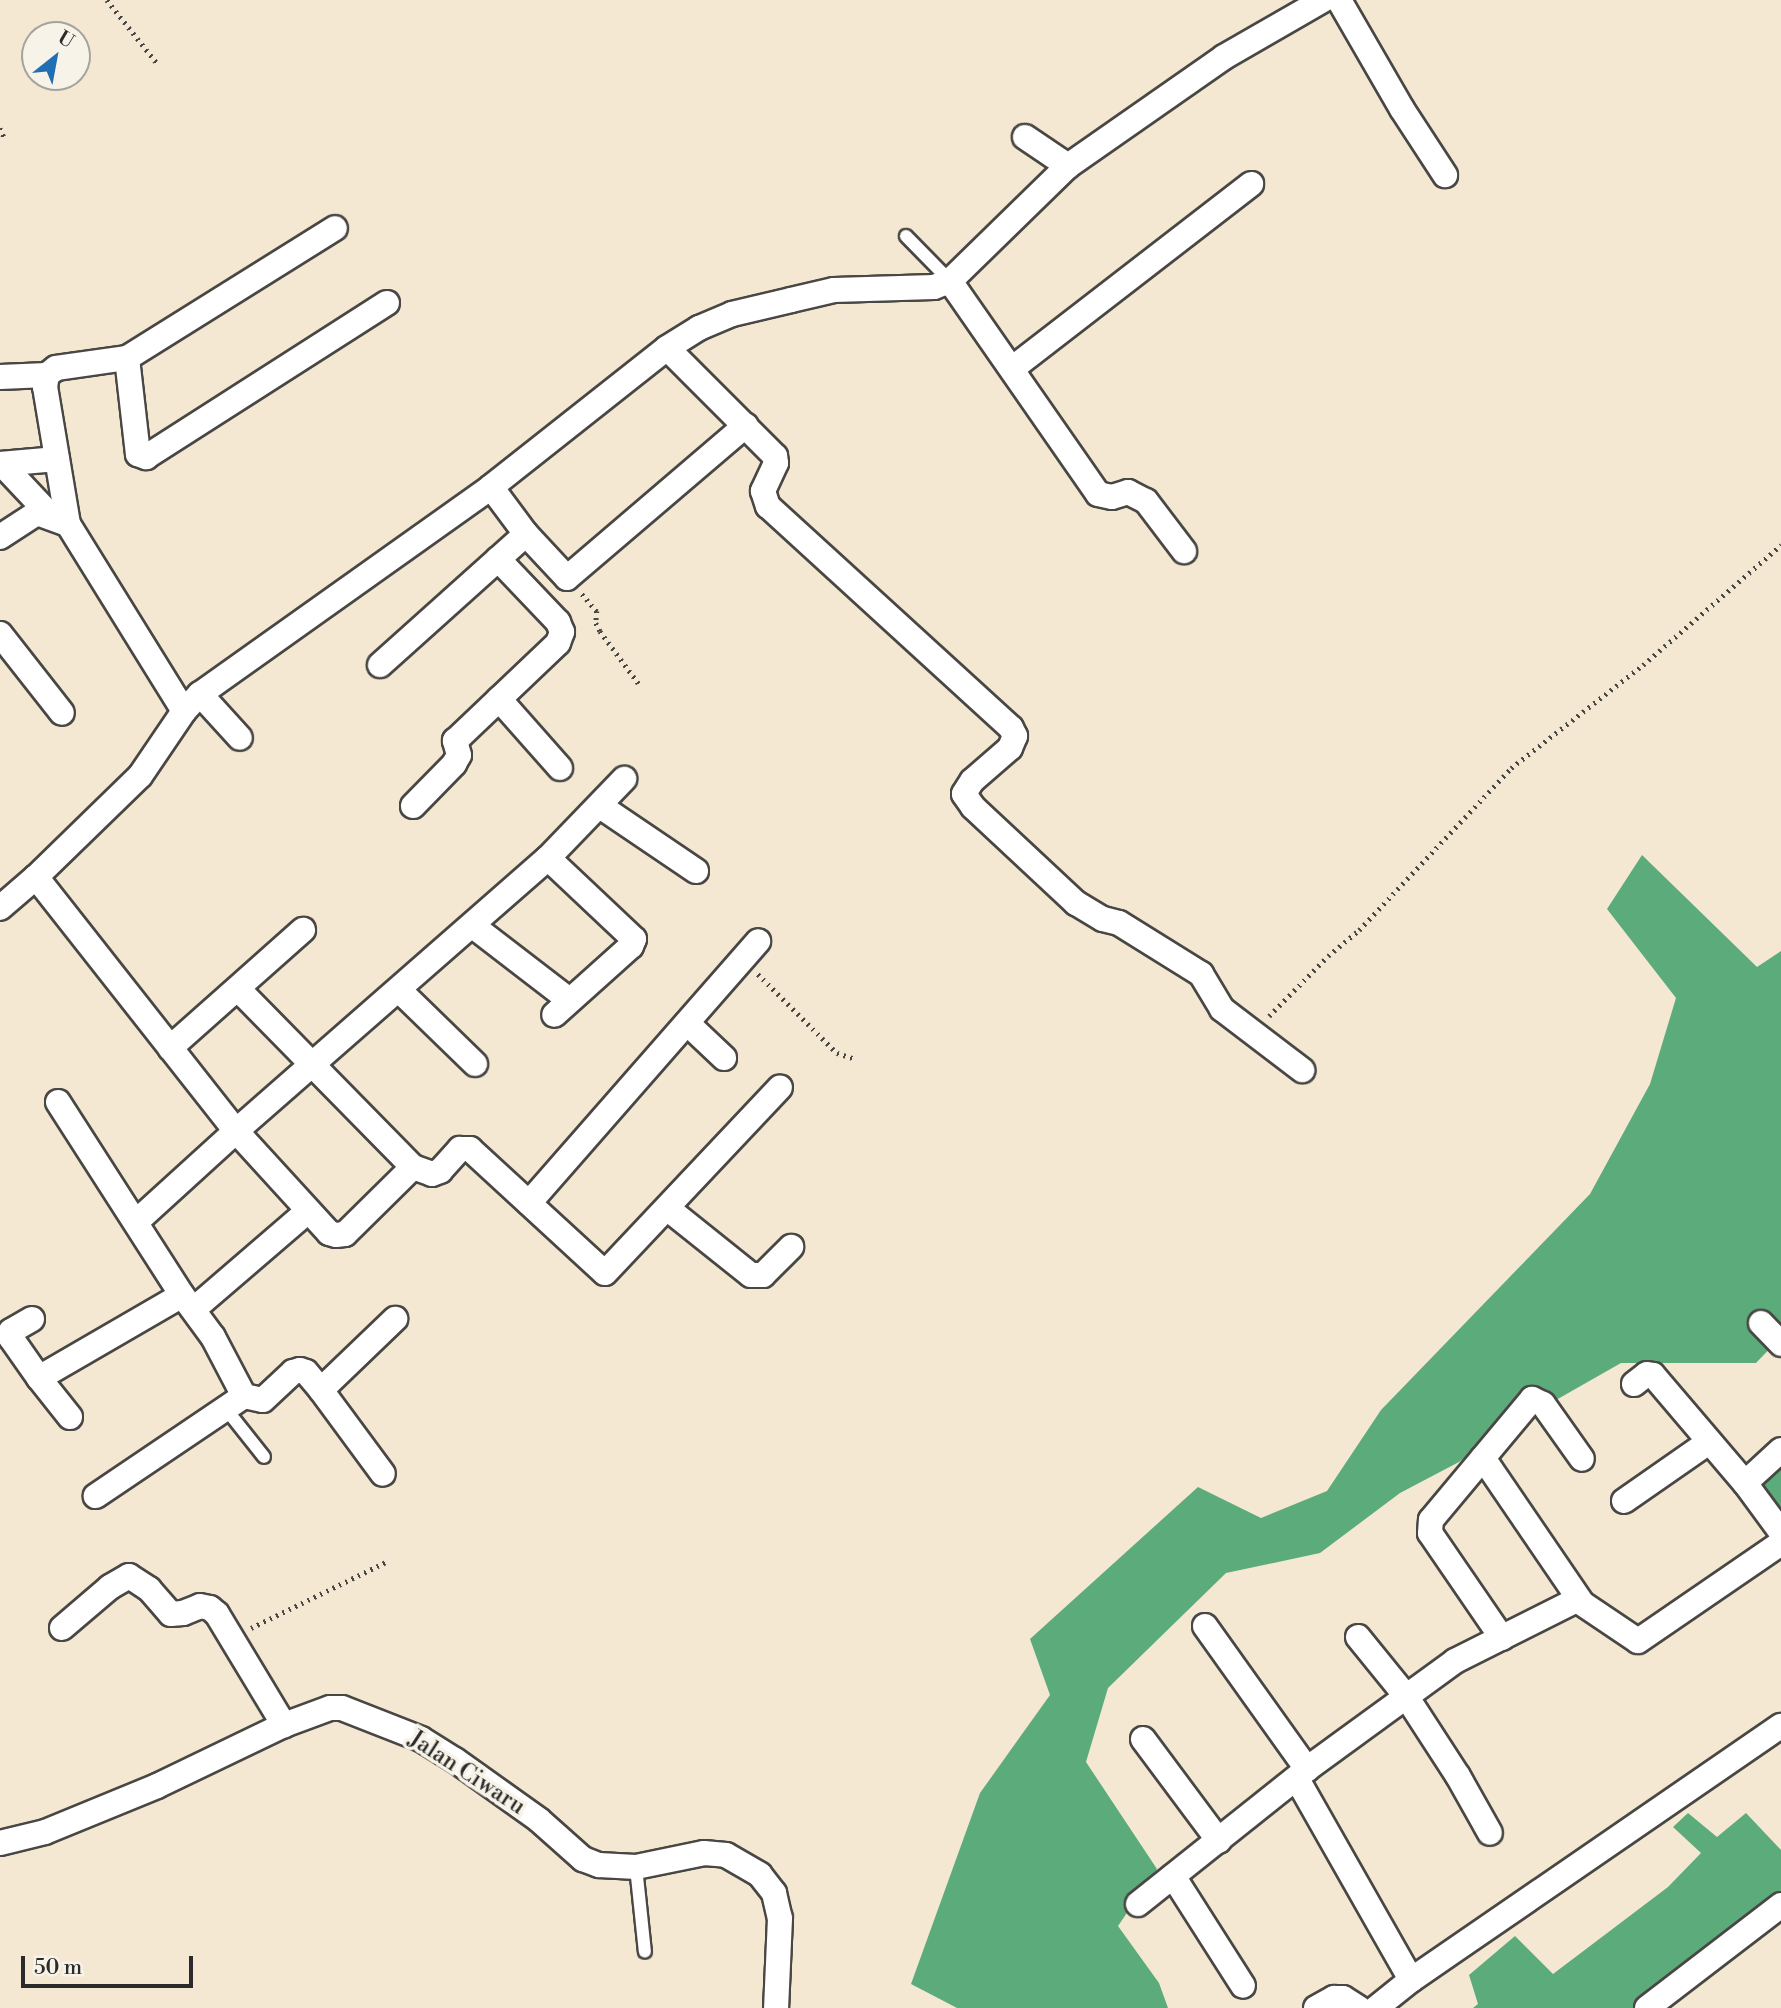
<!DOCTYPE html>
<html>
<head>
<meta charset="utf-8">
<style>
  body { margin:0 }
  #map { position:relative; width:1781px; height:2008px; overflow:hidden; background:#f4e8d2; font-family:"Libre Bodoni",serif }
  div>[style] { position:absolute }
  .forest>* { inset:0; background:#5bac7a }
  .path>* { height:4.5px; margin-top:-2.25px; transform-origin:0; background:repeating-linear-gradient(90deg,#494744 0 2px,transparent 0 7px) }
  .roads { filter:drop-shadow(2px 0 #494744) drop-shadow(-2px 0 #494744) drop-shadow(0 2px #494744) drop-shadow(0 -2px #494744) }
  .service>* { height:12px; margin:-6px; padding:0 6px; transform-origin:6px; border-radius:6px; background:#fff }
  .minor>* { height:24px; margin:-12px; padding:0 12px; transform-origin:12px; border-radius:12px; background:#fff }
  span { translate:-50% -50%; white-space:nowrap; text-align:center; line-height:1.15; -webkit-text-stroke:7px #f7f3e8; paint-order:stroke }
  .street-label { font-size:23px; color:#2b2b2b }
  .north { position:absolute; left:21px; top:21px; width:70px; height:70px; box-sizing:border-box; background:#f7f3e8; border:2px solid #a5a39c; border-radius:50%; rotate:31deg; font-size:19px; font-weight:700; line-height:28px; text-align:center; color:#2b2b2b }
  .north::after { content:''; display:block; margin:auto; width:24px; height:32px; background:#1f6fb2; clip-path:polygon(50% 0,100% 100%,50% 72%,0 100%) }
  .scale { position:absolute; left:21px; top:1956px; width:172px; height:32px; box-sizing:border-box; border:4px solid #2b2b2b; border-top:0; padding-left:9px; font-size:21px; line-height:24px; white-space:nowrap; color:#2b2b2b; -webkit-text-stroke:5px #f7f3e8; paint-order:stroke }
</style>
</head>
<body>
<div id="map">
  <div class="forest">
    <i style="clip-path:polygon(1642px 855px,1757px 967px,1781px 951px,1781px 1337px,1756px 1363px,1621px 1363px,1556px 1400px,1524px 1394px,1477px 1447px,1459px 1462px,1400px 1493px,1320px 1553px,1226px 1573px,1108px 1688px,1086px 1762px,1157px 1869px,1118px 1926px,1159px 1983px,1168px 2008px,957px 2008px,911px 1984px,980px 1793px,1050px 1695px,1030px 1639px,1198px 1487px,1261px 1518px,1327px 1491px,1381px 1410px,1590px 1194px,1650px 1084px,1676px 998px,1607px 909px)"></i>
    <i style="clip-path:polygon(1781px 1464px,1781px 1517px,1761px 1485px)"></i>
    <i style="clip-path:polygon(1688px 1813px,1717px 1837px,1746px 1813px,1781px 1850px,1781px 1894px,1644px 2008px,1473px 2008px,1478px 2004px,1469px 1975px,1515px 1936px,1553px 1974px,1668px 1887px,1701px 1853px,1673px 1827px)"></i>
  </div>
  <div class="path">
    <i style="left:107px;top:0;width:80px;rotate:51.6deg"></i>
    <i style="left:0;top:128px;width:10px;rotate:66deg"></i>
    <i style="left:582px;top:594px;width:23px;rotate:49deg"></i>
    <i style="left:597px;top:611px;width:12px;rotate:95deg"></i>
    <i style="left:596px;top:623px;width:9px;rotate:63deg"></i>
    <i style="left:600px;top:631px;width:66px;rotate:53.7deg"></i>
    <i style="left:758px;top:974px;width:112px;rotate:45deg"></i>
    <i style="left:837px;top:1053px;width:19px;rotate:18deg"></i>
    <i style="left:1269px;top:1016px;width:84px;rotate:-45.5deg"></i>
    <i style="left:1328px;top:956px;width:40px;rotate:-40deg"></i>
    <i style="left:1359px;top:930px;width:222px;rotate:-46.8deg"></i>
    <i style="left:1511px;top:768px;width:167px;rotate:-38deg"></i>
    <i style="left:1643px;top:665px;width:183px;rotate:-41deg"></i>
    <i style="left:251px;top:1628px;width:153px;rotate:-26.1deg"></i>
  </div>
  <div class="roads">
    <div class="service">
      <i style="left:906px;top:236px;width:63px;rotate:45.6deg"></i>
      <i style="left:226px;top:1409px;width:61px;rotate:51.6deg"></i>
      <i style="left:636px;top:1867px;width:85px;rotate:84deg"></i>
    </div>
    <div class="minor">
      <i style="left:1339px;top:0;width:126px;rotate:60deg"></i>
      <i style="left:1402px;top:109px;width:79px;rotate:56.9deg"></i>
      <i style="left:1025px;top:137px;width:52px;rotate:34deg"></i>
      <i style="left:950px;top:281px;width:259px;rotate:55.2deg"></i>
      <i style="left:1098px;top:494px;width:14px;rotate:12deg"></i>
      <i style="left:1112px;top:497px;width:17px;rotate:-17deg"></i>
      <i style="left:1128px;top:492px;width:20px;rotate:27deg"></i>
      <i style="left:1146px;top:501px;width:63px;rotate:52.8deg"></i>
      <i style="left:667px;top:348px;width:153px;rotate:45deg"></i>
      <i style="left:775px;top:456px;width:7px;rotate:82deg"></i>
      <i style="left:776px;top:463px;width:31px;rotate:115deg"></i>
      <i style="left:763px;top:491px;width:16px;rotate:72deg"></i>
      <i style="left:768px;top:506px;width:329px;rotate:42.4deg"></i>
      <i style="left:1011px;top:728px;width:9px;rotate:63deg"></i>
      <i style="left:1015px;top:736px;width:13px;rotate:113deg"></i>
      <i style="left:1010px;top:748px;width:50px;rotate:139deg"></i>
      <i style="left:972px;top:781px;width:15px;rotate:122deg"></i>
      <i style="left:964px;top:794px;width:16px;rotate:55deg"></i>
      <i style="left:973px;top:807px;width:141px;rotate:43deg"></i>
      <i style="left:1076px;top:903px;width:31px;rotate:31deg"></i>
      <i style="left:1103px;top:919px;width:16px;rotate:14deg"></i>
      <i style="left:1119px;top:923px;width:97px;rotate:31.9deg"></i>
      <i style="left:1201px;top:974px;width:41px;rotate:59deg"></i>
      <i style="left:1222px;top:1009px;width:101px;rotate:37.3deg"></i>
      <i style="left:127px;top:358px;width:97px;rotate:83.5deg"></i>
      <i style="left:138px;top:454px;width:9px;rotate:21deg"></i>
      <i style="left:146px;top:457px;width:286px;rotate:-32.6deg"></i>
      <i style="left:1013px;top:368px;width:301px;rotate:-37.7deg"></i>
      <i style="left:0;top:377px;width:47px;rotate:-2.4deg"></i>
      <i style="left:0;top:464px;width:57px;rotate:-5deg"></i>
      <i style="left:2px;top:464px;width:70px;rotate:46.7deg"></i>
      <i style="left:491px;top:487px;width:59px;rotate:53.3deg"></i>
      <i style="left:526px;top:534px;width:60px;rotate:47deg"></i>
      <i style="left:567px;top:578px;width:235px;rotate:-40.5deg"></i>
      <i style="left:68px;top:524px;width:139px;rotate:-99.5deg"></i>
      <i style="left:45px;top:387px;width:12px;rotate:-81deg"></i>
      <i style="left:47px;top:375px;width:11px;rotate:-38deg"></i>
      <i style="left:56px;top:368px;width:72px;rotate:-8deg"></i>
      <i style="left:127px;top:358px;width:245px;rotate:-32deg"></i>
      <i style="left:0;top:537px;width:44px;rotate:-33deg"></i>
      <i style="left:37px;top:513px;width:33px;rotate:20deg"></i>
      <i style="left:68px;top:524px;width:220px;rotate:58.2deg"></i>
      <i style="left:0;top:634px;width:100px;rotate:51.9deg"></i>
      <i style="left:380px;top:665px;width:196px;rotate:-41.9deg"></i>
      <i style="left:200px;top:694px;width:59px;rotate:47.7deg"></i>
      <i style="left:499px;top:699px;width:92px;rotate:48.5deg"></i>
      <i style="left:413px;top:806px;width:59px;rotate:-45.7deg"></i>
      <i style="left:454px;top:764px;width:10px;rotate:-61deg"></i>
      <i style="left:459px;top:755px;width:15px;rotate:-106deg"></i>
      <i style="left:455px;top:741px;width:142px;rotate:-43.6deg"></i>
      <i style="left:558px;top:643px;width:12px;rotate:-70deg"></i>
      <i style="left:562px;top:632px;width:11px;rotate:-112deg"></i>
      <i style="left:558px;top:622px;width:87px;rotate:-133.6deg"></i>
      <i style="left:600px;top:806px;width:116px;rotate:34.1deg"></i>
      <i style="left:548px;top:858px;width:118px;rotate:43.3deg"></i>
      <i style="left:634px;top:939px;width:8px;rotate:113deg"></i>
      <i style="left:631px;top:946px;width:103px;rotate:138.1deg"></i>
      <i style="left:36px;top:877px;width:323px;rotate:51.8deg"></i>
      <i style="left:236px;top:1131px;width:415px;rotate:-41.2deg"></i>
      <i style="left:548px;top:858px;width:110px;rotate:-46.1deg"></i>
      <i style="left:0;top:908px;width:48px;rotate:-40.7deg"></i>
      <i style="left:36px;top:877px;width:145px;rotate:-44.2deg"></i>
      <i style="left:140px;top:776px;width:78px;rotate:-55.9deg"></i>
      <i style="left:184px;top:711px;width:23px;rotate:-47deg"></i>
      <i style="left:200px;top:694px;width:357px;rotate:-35.4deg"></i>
      <i style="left:491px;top:487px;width:224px;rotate:-38.3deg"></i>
      <i style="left:667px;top:348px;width:38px;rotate:-32deg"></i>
      <i style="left:699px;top:328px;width:36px;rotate:-23deg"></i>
      <i style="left:732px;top:314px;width:61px;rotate:-13.3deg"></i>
      <i style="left:791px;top:300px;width:44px;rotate:-13.1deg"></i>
      <i style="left:834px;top:290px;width:100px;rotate:-1.7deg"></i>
      <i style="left:934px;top:287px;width:17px;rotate:-21deg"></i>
      <i style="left:950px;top:281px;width:165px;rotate:-44.3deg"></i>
      <i style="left:1068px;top:166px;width:190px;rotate:-34.9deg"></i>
      <i style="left:1224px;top:57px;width:114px;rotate:-29.9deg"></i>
      <i style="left:473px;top:926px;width:121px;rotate:37.6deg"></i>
      <i style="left:238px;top:989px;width:250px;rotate:45.5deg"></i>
      <i style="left:413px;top:1167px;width:20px;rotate:20deg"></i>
      <i style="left:432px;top:1174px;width:9px;rotate:-21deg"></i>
      <i style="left:440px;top:1171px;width:30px;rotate:-48deg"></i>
      <i style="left:460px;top:1149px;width:10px"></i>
      <i style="left:470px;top:1149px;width:183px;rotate:42.6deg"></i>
      <i style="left:605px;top:1273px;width:255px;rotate:-46.7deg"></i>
      <i style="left:399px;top:990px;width:106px;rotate:44.2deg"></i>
      <i style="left:687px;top:1023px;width:51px;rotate:43.4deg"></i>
      <i style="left:170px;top:1048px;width:178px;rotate:-41.6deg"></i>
      <i style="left:58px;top:1102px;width:229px;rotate:57.3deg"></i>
      <i style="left:182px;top:1295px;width:52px;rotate:53.6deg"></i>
      <i style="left:213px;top:1337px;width:67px;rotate:62.3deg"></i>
      <i style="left:244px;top:1396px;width:179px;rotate:146deg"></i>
      <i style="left:529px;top:1203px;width:348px;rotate:-48.8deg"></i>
      <i style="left:667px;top:1208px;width:107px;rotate:38.6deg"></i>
      <i style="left:751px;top:1275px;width:12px"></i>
      <i style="left:763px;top:1275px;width:40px;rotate:-45deg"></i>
      <i style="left:136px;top:1222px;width:135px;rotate:-42.3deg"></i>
      <i style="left:236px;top:1131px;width:138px;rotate:47.6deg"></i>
      <i style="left:329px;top:1233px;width:7px;rotate:16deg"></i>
      <i style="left:336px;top:1235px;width:9px;rotate:-6deg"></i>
      <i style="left:345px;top:1234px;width:95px;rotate:-44.6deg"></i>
      <i style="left:194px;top:1309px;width:150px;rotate:-40.7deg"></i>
      <i style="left:32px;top:1319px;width:24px;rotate:150deg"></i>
      <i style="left:11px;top:1331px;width:7px;rotate:90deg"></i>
      <i style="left:11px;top:1338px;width:49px;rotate:55deg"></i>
      <i style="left:1761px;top:1323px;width:29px;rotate:46deg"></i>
      <i style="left:1634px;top:1384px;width:16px;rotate:-38deg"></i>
      <i style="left:1647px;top:1374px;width:6px;rotate:9deg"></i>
      <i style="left:1653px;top:1375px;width:142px;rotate:49.6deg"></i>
      <i style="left:1745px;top:1483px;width:61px;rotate:53.7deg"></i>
      <i style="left:321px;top:1390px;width:104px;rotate:53.6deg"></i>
      <i style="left:244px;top:1396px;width:19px;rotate:12deg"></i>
      <i style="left:263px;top:1400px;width:41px;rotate:-43deg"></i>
      <i style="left:293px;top:1372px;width:7px;rotate:-16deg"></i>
      <i style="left:300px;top:1370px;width:6px;rotate:18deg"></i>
      <i style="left:306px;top:1372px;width:23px;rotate:50deg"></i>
      <i style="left:321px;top:1390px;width:103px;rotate:-43.8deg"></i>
      <i style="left:70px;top:1417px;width:50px;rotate:-128.5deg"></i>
      <i style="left:39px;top:1378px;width:165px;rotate:-30.1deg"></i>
      <i style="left:1483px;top:1458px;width:172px;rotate:55.7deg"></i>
      <i style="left:1745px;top:1483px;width:49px;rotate:-42.5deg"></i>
      <i style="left:1624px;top:1501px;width:103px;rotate:-34.8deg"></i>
      <i style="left:1205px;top:1626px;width:176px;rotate:54.5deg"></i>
      <i style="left:62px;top:1628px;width:63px;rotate:-40.5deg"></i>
      <i style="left:110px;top:1587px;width:22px;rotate:-30deg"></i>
      <i style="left:129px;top:1576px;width:24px;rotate:33deg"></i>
      <i style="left:149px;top:1589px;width:33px;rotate:49deg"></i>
      <i style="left:171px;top:1614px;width:12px;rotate:-5deg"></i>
      <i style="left:183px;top:1613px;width:18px;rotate:-22deg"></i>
      <i style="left:200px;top:1606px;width:10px;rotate:11deg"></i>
      <i style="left:210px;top:1608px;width:9px;rotate:41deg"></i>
      <i style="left:217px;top:1614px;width:130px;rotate:58.9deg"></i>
      <i style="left:1358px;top:1637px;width:76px;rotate:50.9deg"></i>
      <i style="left:1406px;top:1696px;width:95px;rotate:57deg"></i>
      <i style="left:1458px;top:1776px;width:65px;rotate:60.7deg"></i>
      <i style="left:1502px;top:1638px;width:127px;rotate:-124.4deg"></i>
      <i style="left:1430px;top:1533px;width:13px;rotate:-86deg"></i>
      <i style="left:1431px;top:1520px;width:158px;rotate:-50.1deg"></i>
      <i style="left:1532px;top:1399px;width:12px;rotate:24deg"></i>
      <i style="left:1543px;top:1404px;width:67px;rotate:54.7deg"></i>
      <i style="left:1143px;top:1739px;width:127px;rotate:53.3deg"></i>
      <i style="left:1297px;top:1779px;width:231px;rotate:60.4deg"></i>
      <i style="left:1411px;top:1980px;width:449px;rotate:-34.5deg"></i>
      <i style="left:0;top:1843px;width:46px;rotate:-13.7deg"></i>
      <i style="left:45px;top:1832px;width:121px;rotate:-22.3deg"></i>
      <i style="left:157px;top:1786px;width:141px;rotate:-25.7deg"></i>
      <i style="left:284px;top:1725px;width:49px;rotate:-20.3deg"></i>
      <i style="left:330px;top:1708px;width:12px"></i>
      <i style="left:342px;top:1708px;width:85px;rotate:21.4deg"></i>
      <i style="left:421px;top:1739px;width:40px;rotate:32deg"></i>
      <i style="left:455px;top:1760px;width:103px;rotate:35.5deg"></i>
      <i style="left:539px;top:1820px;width:59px;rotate:41.6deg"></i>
      <i style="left:583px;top:1859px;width:17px;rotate:21deg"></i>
      <i style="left:599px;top:1865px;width:37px;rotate:3deg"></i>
      <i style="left:636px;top:1867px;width:69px;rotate:-11.6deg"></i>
      <i style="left:704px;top:1853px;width:22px;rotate:5deg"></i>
      <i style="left:726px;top:1855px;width:39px;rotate:30deg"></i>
      <i style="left:760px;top:1875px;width:23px;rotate:52deg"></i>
      <i style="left:774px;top:1893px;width:26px;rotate:77deg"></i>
      <i style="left:780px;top:1918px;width:90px;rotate:92.5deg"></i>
      <i style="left:1173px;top:1876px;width:130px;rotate:57.5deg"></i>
      <i style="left:1138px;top:1904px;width:216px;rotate:-38.6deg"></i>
      <i style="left:1307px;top:1769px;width:183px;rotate:-36.1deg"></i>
      <i style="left:1455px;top:1661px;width:136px;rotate:-26.6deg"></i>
      <i style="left:1577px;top:1600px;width:73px;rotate:33.9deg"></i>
      <i style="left:1638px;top:1641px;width:173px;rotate:-34.4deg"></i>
      <i style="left:1316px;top:2008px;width:21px;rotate:-29deg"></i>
      <i style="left:1334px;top:1998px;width:9px"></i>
      <i style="left:1343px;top:1998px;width:19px;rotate:32deg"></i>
      <i style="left:1376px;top:2008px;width:45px;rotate:-38.7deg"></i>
      <i style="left:1647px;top:2008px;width:169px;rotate:-37.5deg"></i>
    </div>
  </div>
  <div class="street-label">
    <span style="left:467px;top:1773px;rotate:33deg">Jalan Ciwaru</span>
  </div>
  <div class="north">U</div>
  <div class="scale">50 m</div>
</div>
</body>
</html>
